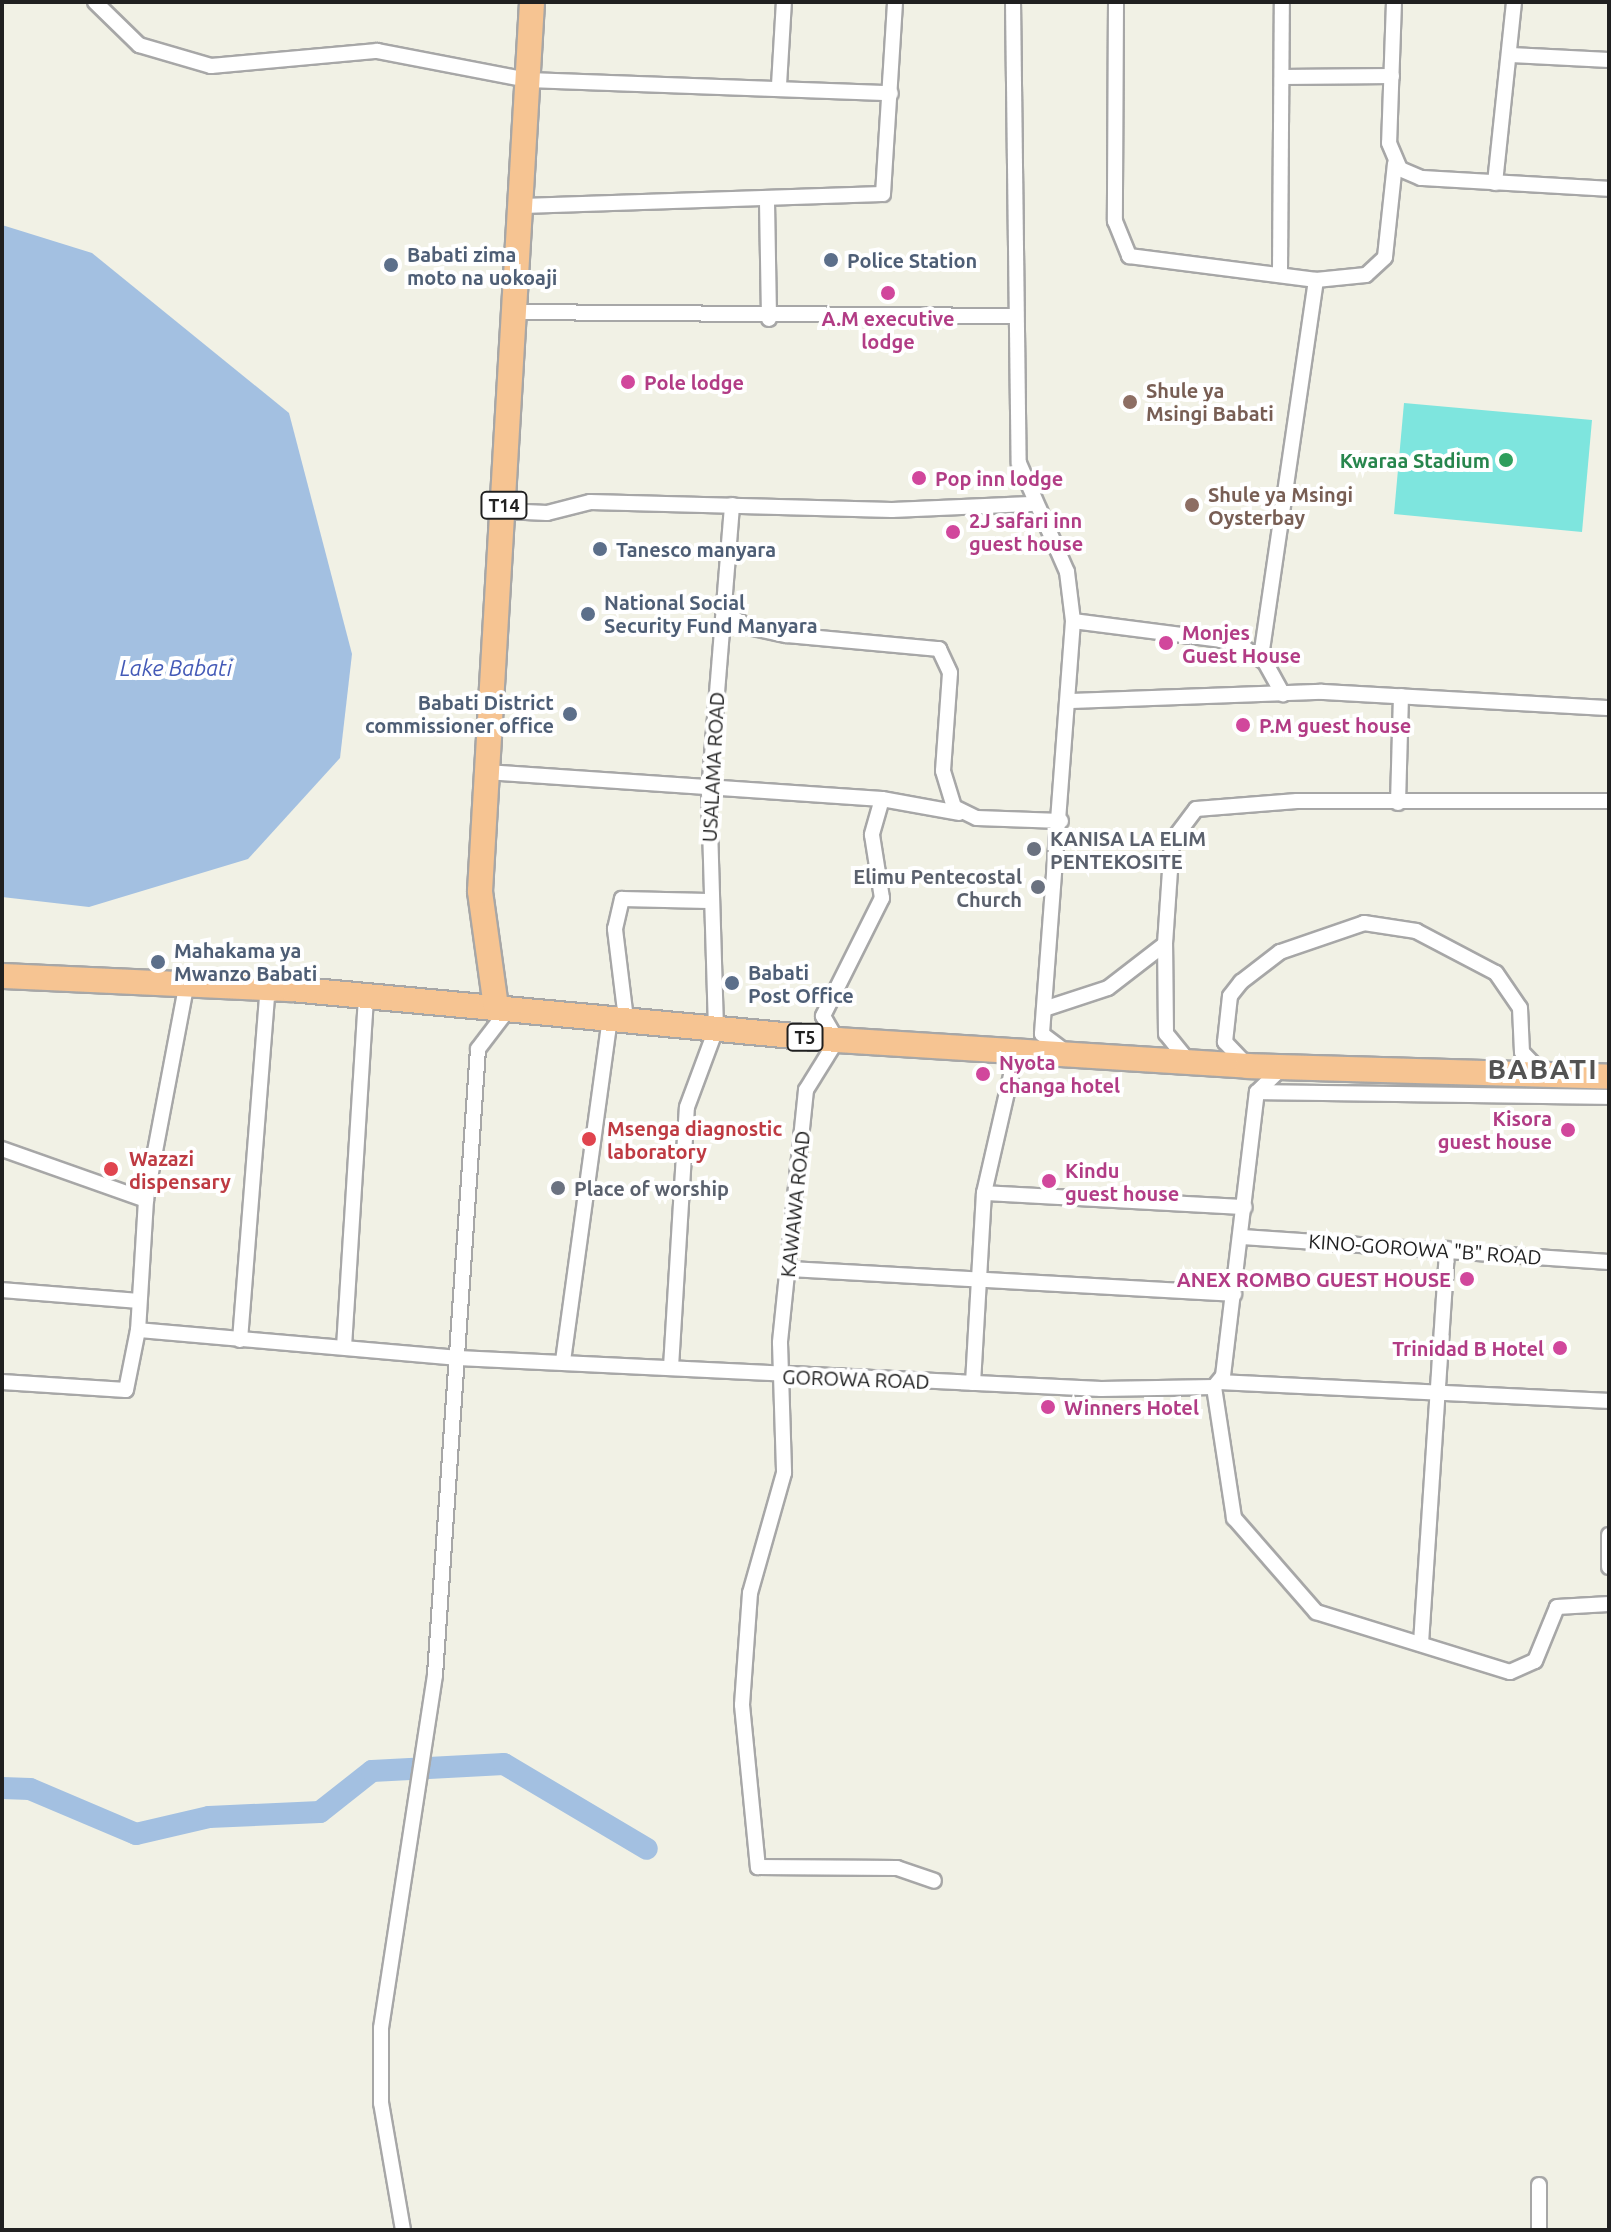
<!DOCTYPE html>
<html>
<head>
<meta charset="utf-8">
<style>
  body { margin:0 }
  #map { position:relative; width:1611px; height:2232px; overflow:hidden; background:#f1f1e5; font-family:Ubuntu,sans-serif }
  div>[style] { position:absolute }
  .pitch>* { inset:0; background:#7ee5de }
  .water>* { inset:0; background:#a3c0e1 }
  .river>* { height:22px; margin:-11px; padding:0 11px; transform-origin:11px; border-radius:11px; background:#a3c0e1 }
  .roads { filter:drop-shadow(2px 0 #a7a7a7) drop-shadow(-2px 0 #a7a7a7) drop-shadow(0 2px #a7a7a7) drop-shadow(0 -2px #a7a7a7) }
  .minor>* { height:14px; margin:-7px; padding:0 7px; transform-origin:7px; border-radius:7px; background:#fff }
  .trunk>* { height:24px; margin:-12px; padding:0 12px; transform-origin:12px; border-radius:12px; background:#f6c492 }
  .dots>* { width:22px; height:22px; translate:-50% -50%; box-sizing:border-box; border:4px solid #fff; border-radius:50% }
  span { translate:-50% -50%; white-space:nowrap; text-align:center; line-height:1.15; -webkit-text-stroke:8px #fff; paint-order:stroke }
  .shield-label span { padding:2px 6px; background:#fff; border:2px solid; border-radius:6px; -webkit-text-stroke-width:0 }
  .shield-label { font-size:18px; color:#202020; font-weight:700 }
  .service-label { font-size:20px; color:#4e5e75; font-weight:700 }
  .left { translate:0 -50%; text-align:left }
  .right { translate:-100% -50%; text-align:right }
  .hotel-label { font-size:20px; color:#b23c85; font-weight:700 }
  .education-label { font-size:20px; color:#785e54; font-weight:700 }
  .leisure-label { font-size:20px; color:#27864d; font-weight:700 }
  .street-label { font-size:20px; color:#202020 }
  .worship-label { font-size:20px; color:#5b616d; font-weight:700 }
  .health-label { font-size:20px; color:#be3a42; font-weight:700 }
  .water-label { font-size:22px; color:#445ab7; font-style:italic }
  .district-label { font-size:28px; color:#535353; font-weight:700; letter-spacing:2px }
  .frame { position:absolute; inset:0; border:4px solid #202020; pointer-events:none }
</style>
</head>
<body>
<div id="map">
  <div class="pitch">
    <i style="clip-path:polygon(1404px 403px,1592px 420px,1582px 532px,1394px 514px)"></i>
  </div>
  <div class="water">
    <i style="clip-path:polygon(2px 225px,92px 253px,289px 413px,352px 654px,340px 758px,248px 859px,89px 907px,2px 897px)"></i>
  </div>
  <div class="river">
    <i style="left:2px;top:1788px;width:28px;rotate:2deg"></i>
    <i style="left:30px;top:1789px;width:115px;rotate:23deg"></i>
    <i style="left:136px;top:1834px;width:75px;rotate:-13.1deg"></i>
    <i style="left:209px;top:1817px;width:111px;rotate:-2.6deg"></i>
    <i style="left:320px;top:1812px;width:66px;rotate:-38.3deg"></i>
    <i style="left:372px;top:1771px;width:132px;rotate:-3deg"></i>
    <i style="left:504px;top:1764px;width:166px;rotate:30.7deg"></i>
  </div>
  <div class="roads">
    <div class="minor">
      <i style="left:95px;top:2px;width:62px;rotate:44.3deg"></i>
      <i style="left:139px;top:45px;width:75px;rotate:16.3deg"></i>
      <i style="left:211px;top:66px;width:167px;rotate:-5.2deg"></i>
      <i style="left:377px;top:51px;width:154px;rotate:10.9deg"></i>
      <i style="left:528px;top:80px;width:363px;rotate:2.1deg"></i>
      <i style="left:1013px;top:2px;width:461px;rotate:89.3deg"></i>
      <i style="left:1019px;top:463px;width:119px;rotate:66.2deg"></i>
      <i style="left:1067px;top:572px;width:49px;rotate:83deg"></i>
      <i style="left:1073px;top:621px;width:414px;rotate:94.3deg"></i>
      <i style="left:1042px;top:1034px;width:30px;rotate:37deg"></i>
      <i style="left:1116px;top:2px;width:219px;rotate:90.3deg"></i>
      <i style="left:1115px;top:221px;width:38px;rotate:68deg"></i>
      <i style="left:1129px;top:256px;width:189px;rotate:7.3deg"></i>
      <i style="left:1316px;top:280px;width:50px;rotate:-5.7deg"></i>
      <i style="left:1366px;top:275px;width:26px;rotate:-43deg"></i>
      <i style="left:1385px;top:257px;width:94px;rotate:-83.9deg"></i>
      <i style="left:1394px;top:2px;width:141px;rotate:92deg"></i>
      <i style="left:1389px;top:143px;width:28px;rotate:67deg"></i>
      <i style="left:1400px;top:169px;width:23px;rotate:23deg"></i>
      <i style="left:1421px;top:178px;width:188px;rotate:3.3deg"></i>
      <i style="left:1511px;top:55px;width:98px;rotate:2.9deg"></i>
      <i style="left:1282px;top:77px;width:110px;rotate:-0.5deg"></i>
      <i style="left:779px;top:85px;width:83px;rotate:-86.6deg"></i>
      <i style="left:1495px;top:183px;width:182px;rotate:-84deg"></i>
      <i style="left:767px;top:202px;width:117px;rotate:89deg"></i>
      <i style="left:522px;top:206px;width:361px;rotate:-1.9deg"></i>
      <i style="left:883px;top:194px;width:192px;rotate:-86.4deg"></i>
      <i style="left:1280px;top:270px;width:268px;rotate:-89.6deg"></i>
      <i style="left:513px;top:312px;width:500px;rotate:0.46deg"></i>
      <i style="left:504px;top:511px;width:43px;rotate:2.7deg"></i>
      <i style="left:547px;top:513px;width:44px;rotate:-14.3deg"></i>
      <i style="left:590px;top:502px;width:302px;rotate:1.5deg"></i>
      <i style="left:892px;top:510px;width:139px;rotate:-2.5deg"></i>
      <i style="left:723px;top:611px;width:30px;rotate:33deg"></i>
      <i style="left:748px;top:627px;width:40px;rotate:12deg"></i>
      <i style="left:787px;top:635px;width:153px;rotate:5.3deg"></i>
      <i style="left:939px;top:649px;width:26px;rotate:65deg"></i>
      <i style="left:950px;top:673px;width:98px;rotate:94.1deg"></i>
      <i style="left:943px;top:771px;width:38px;rotate:73deg"></i>
      <i style="left:954px;top:807px;width:25px;rotate:26deg"></i>
      <i style="left:977px;top:818px;width:84px;rotate:2deg"></i>
      <i style="left:1073px;top:621px;width:164px;rotate:7.3deg"></i>
      <i style="left:1236px;top:642px;width:35px;rotate:35deg"></i>
      <i style="left:1265px;top:662px;width:37px;rotate:61deg"></i>
      <i style="left:1261px;top:657px;width:381px;rotate:-81.7deg"></i>
      <i style="left:1071px;top:701px;width:251px;rotate:-2.1deg"></i>
      <i style="left:1322px;top:692px;width:287px;rotate:3.2deg"></i>
      <i style="left:486px;top:772px;width:397px;rotate:3.9deg"></i>
      <i style="left:882px;top:799px;width:78px;rotate:10.3deg"></i>
      <i style="left:882px;top:799px;width:37px;rotate:106deg"></i>
      <i style="left:872px;top:835px;width:64px;rotate:81deg"></i>
      <i style="left:882px;top:898px;width:132px;rotate:116.6deg"></i>
      <i style="left:823px;top:1016px;width:28px;rotate:60deg"></i>
      <i style="left:837px;top:1040px;width:59px;rotate:121.8deg"></i>
      <i style="left:806px;top:1090px;width:254px;rotate:95.9deg"></i>
      <i style="left:780px;top:1343px;width:130px;rotate:88.2deg"></i>
      <i style="left:784px;top:1473px;width:125px;rotate:105.8deg"></i>
      <i style="left:750px;top:1593px;width:112px;rotate:94.1deg"></i>
      <i style="left:742px;top:1705px;width:163px;rotate:84.4deg"></i>
      <i style="left:758px;top:1867px;width:139px;rotate:0.4deg"></i>
      <i style="left:897px;top:1868px;width:39px;rotate:19deg"></i>
      <i style="left:1398px;top:803px;width:107px;rotate:-88.4deg"></i>
      <i style="left:187px;top:982px;width:222px;rotate:100.7deg"></i>
      <i style="left:146px;top:1200px;width:130px;rotate:93.5deg"></i>
      <i style="left:138px;top:1330px;width:321px;rotate:5deg"></i>
      <i style="left:458px;top:1358px;width:644px;rotate:2.76deg"></i>
      <i style="left:1101px;top:1389px;width:113px;rotate:-1deg"></i>
      <i style="left:1214px;top:1387px;width:14px;rotate:-51deg"></i>
      <i style="left:1223px;top:1376px;width:286px;rotate:-83.2deg"></i>
      <i style="left:1257px;top:1092px;width:36px;rotate:-44deg"></i>
      <i style="left:1044px;top:1009px;width:67px;rotate:-18.2deg"></i>
      <i style="left:1108px;top:988px;width:72px;rotate:-37.7deg"></i>
      <i style="left:626px;top:1019px;width:91px;rotate:-97deg"></i>
      <i style="left:615px;top:929px;width:31px;rotate:-77deg"></i>
      <i style="left:622px;top:899px;width:86px;rotate:1.3deg"></i>
      <i style="left:1189px;top:1062px;width:36px;rotate:-129deg"></i>
      <i style="left:1166px;top:1034px;width:90px;rotate:-90.6deg"></i>
      <i style="left:1165px;top:944px;width:103px;rotate:-86.1deg"></i>
      <i style="left:1172px;top:841px;width:40px;rotate:-53deg"></i>
      <i style="left:1196px;top:809px;width:101px;rotate:-4.5deg"></i>
      <i style="left:1297px;top:801px;width:312px"></i>
      <i style="left:1247px;top:1065px;width:32px;rotate:-134deg"></i>
      <i style="left:1225px;top:1042px;width:46px;rotate:-83.8deg"></i>
      <i style="left:1230px;top:996px;width:18px;rotate:-52deg"></i>
      <i style="left:1241px;top:982px;width:49px;rotate:-37.6deg"></i>
      <i style="left:1280px;top:952px;width:89px;rotate:-19deg"></i>
      <i style="left:1364px;top:923px;width:53px;rotate:8.7deg"></i>
      <i style="left:1416px;top:931px;width:90px;rotate:27.7deg"></i>
      <i style="left:1496px;top:973px;width:42px;rotate:55.6deg"></i>
      <i style="left:1520px;top:1008px;width:44px;rotate:87.4deg"></i>
      <i style="left:1522px;top:1052px;width:32px;rotate:46deg"></i>
      <i style="left:1257px;top:1092px;width:352px;rotate:0.8deg"></i>
      <i style="left:2px;top:1149px;width:153px;rotate:19.5deg"></i>
      <i style="left:984px;top:1193px;width:261px;rotate:3.1deg"></i>
      <i style="left:1242px;top:1237px;width:368px;rotate:3.9deg"></i>
      <i style="left:788px;top:1269px;width:447px;rotate:3.2deg"></i>
      <i style="left:2px;top:1290px;width:137px;rotate:4.6deg"></i>
      <i style="left:240px;top:1340px;width:346px;rotate:-85.5deg"></i>
      <i style="left:267px;top:995px;width:13px;rotate:-13deg"></i>
      <i style="left:344px;top:1347px;width:350px;rotate:-86.4deg"></i>
      <i style="left:563px;top:1361px;width:347px;rotate:-82.2deg"></i>
      <i style="left:671px;top:1367px;width:260px;rotate:-86.5deg"></i>
      <i style="left:687px;top:1107px;width:83px;rotate:-69.6deg"></i>
      <i style="left:716px;top:1029px;width:237px;rotate:-91.7deg"></i>
      <i style="left:709px;top:792px;width:288px;rotate:-85.4deg"></i>
      <i style="left:2px;top:1382px;width:124px;rotate:3.7deg"></i>
      <i style="left:126px;top:1390px;width:61px;rotate:-78.7deg"></i>
      <i style="left:1220px;top:1382px;width:389px;rotate:2.8deg"></i>
      <i style="left:973px;top:1383px;width:190px;rotate:-86.7deg"></i>
      <i style="left:984px;top:1193px;width:148px;rotate:-77.1deg"></i>
      <i style="left:1214px;top:1387px;width:133px;rotate:81.3deg"></i>
      <i style="left:1234px;top:1518px;width:125px;rotate:48.9deg"></i>
      <i style="left:1316px;top:1612px;width:203px;rotate:17.2deg"></i>
      <i style="left:1510px;top:1672px;width:27px;rotate:-24deg"></i>
      <i style="left:1535px;top:1661px;width:58px;rotate:-67.8deg"></i>
      <i style="left:1557px;top:1607px;width:52px;rotate:-3.3deg"></i>
      <i style="left:1609px;top:1535px;width:32px;rotate:90deg"></i>
      <i style="left:1421px;top:1643px;width:395px;rotate:-86.2deg"></i>
      <i style="left:403px;top:2230px;width:129px;rotate:-99.8deg"></i>
      <i style="left:381px;top:2103px;width:75px;rotate:-90deg"></i>
      <i style="left:381px;top:2028px;width:357px;rotate:-81.3deg"></i>
      <i style="left:435px;top:1675px;width:627px;rotate:-86.07deg"></i>
      <i style="left:478px;top:1049px;width:48px;rotate:-52.7deg"></i>
      <i style="left:1539px;top:2230px;width:45px;rotate:-90deg"></i>
    </div>
    <div class="trunk">
      <i style="left:2px;top:976px;width:289px;rotate:2.6deg"></i>
      <i style="left:291px;top:989px;width:548px;rotate:5.34deg"></i>
      <i style="left:837px;top:1040px;width:412px;rotate:3.6deg"></i>
      <i style="left:1248px;top:1066px;width:361px;rotate:1.7deg"></i>
      <i style="left:496px;top:1007px;width:117px;rotate:-97.9deg"></i>
      <i style="left:480px;top:891px;width:891px;rotate:-86.65deg"></i>
    </div>
  </div>
  <div class="dots">
    <i style="left:831px;top:260px;background:#5c6f8a"></i>
    <i style="left:391px;top:265px;background:#5c6f8a"></i>
    <i style="left:888px;top:293px;background:#d1479c"></i>
    <i style="left:628px;top:382px;background:#d1479c"></i>
    <i style="left:1130px;top:402px;background:#8d6e63"></i>
    <i style="left:1506px;top:460px;background:#2e9e5b"></i>
    <i style="left:919px;top:478px;background:#d1479c"></i>
    <i style="left:1192px;top:505px;background:#8d6e63"></i>
    <i style="left:953px;top:532px;background:#d1479c"></i>
    <i style="left:600px;top:549px;background:#5c6f8a"></i>
    <i style="left:588px;top:614px;background:#5c6f8a"></i>
    <i style="left:1166px;top:643px;background:#d1479c"></i>
    <i style="left:570px;top:714px;background:#5c6f8a"></i>
    <i style="left:1243px;top:725px;background:#d1479c"></i>
    <i style="left:1034px;top:849px;background:#6b7280"></i>
    <i style="left:1038px;top:887px;background:#6b7280"></i>
    <i style="left:158px;top:962px;background:#5c6f8a"></i>
    <i style="left:732px;top:983px;background:#5c6f8a"></i>
    <i style="left:983px;top:1074px;background:#d1479c"></i>
    <i style="left:1568px;top:1130px;background:#d1479c"></i>
    <i style="left:589px;top:1139px;background:#e0444e"></i>
    <i style="left:111px;top:1169px;background:#e0444e"></i>
    <i style="left:1049px;top:1181px;background:#d1479c"></i>
    <i style="left:558px;top:1188px;background:#6b7280"></i>
    <i style="left:1467px;top:1279px;background:#d1479c"></i>
    <i style="left:1560px;top:1348px;background:#d1479c"></i>
    <i style="left:1048px;top:1407px;background:#d1479c"></i>
  </div>
  <div class="shield-label">
    <span style="left:504px;top:505px">T14</span>
    <span style="left:805px;top:1037px">T5</span>
  </div>
  <div class="service-label">
    <span class="left" style="left:407px;top:266px">Babati zima<br>moto na uokoaji</span>
    <span class="left" style="left:847px;top:260px">Police Station</span>
    <span class="left" style="left:616px;top:549px">Tanesco manyara</span>
    <span class="left" style="left:604px;top:614px">National Social<br>Security Fund Manyara</span>
    <span class="right" style="left:554px;top:714px">Babati District<br>commissioner office</span>
    <span class="left" style="left:174px;top:962px">Mahakama ya<br>Mwanzo Babati</span>
    <span class="left" style="left:748px;top:984px">Babati<br>Post Office</span>
  </div>
  <div class="hotel-label">
    <span style="left:888px;top:330px">A.M executive<br>lodge</span>
    <span class="left" style="left:644px;top:382px">Pole lodge</span>
    <span class="left" style="left:935px;top:478px">Pop inn lodge</span>
    <span class="left" style="left:969px;top:532px">2J safari inn<br>guest house</span>
    <span class="left" style="left:1182px;top:644px">Monjes<br>Guest House</span>
    <span class="left" style="left:1259px;top:725px">P.M guest house</span>
    <span class="left" style="left:999px;top:1074px">Nyota<br>changa hotel</span>
    <span class="right" style="left:1552px;top:1130px">Kisora<br>guest house</span>
    <span class="left" style="left:1065px;top:1182px">Kindu<br>guest house</span>
    <span class="right" style="left:1451px;top:1279px">ANEX ROMBO GUEST HOUSE</span>
    <span class="right" style="left:1544px;top:1348px">Trinidad B Hotel</span>
    <span class="left" style="left:1064px;top:1407px">Winners Hotel</span>
  </div>
  <div class="education-label">
    <span class="left" style="left:1146px;top:402px">Shule ya<br>Msingi Babati</span>
    <span class="left" style="left:1208px;top:506px">Shule ya Msingi<br>Oysterbay</span>
  </div>
  <div class="leisure-label">
    <span class="right" style="left:1490px;top:460px">Kwaraa Stadium</span>
  </div>
  <div class="street-label">
    <span style="left:713px;top:767px;rotate:-87deg">USALAMA ROAD</span>
    <span style="left:795px;top:1204px;rotate:-84deg">KAWAWA ROAD</span>
    <span style="left:1425px;top:1249px;rotate:4deg">KINO-GOROWA "B" ROAD</span>
    <span style="left:856px;top:1379px;rotate:2deg">GOROWA ROAD</span>
  </div>
  <div class="worship-label">
    <span class="left" style="left:1050px;top:850px">KANISA LA ELIM<br>PENTEKOSITE</span>
    <span class="right" style="left:1022px;top:888px">Elimu Pentecostal<br>Church</span>
    <span class="left" style="left:574px;top:1188px">Place of worship</span>
  </div>
  <div class="health-label">
    <span class="left" style="left:607px;top:1140px">Msenga diagnostic<br>laboratory</span>
    <span class="left" style="left:129px;top:1170px">Wazazi<br>dispensary</span>
  </div>
  <div class="water-label">
    <span style="left:176px;top:668px">Lake Babati</span>
  </div>
  <div class="district-label">
    <span style="left:1543px;top:1069px">BABATI</span>
  </div>
  <div class="frame"></div>
</div>
</body>
</html>
